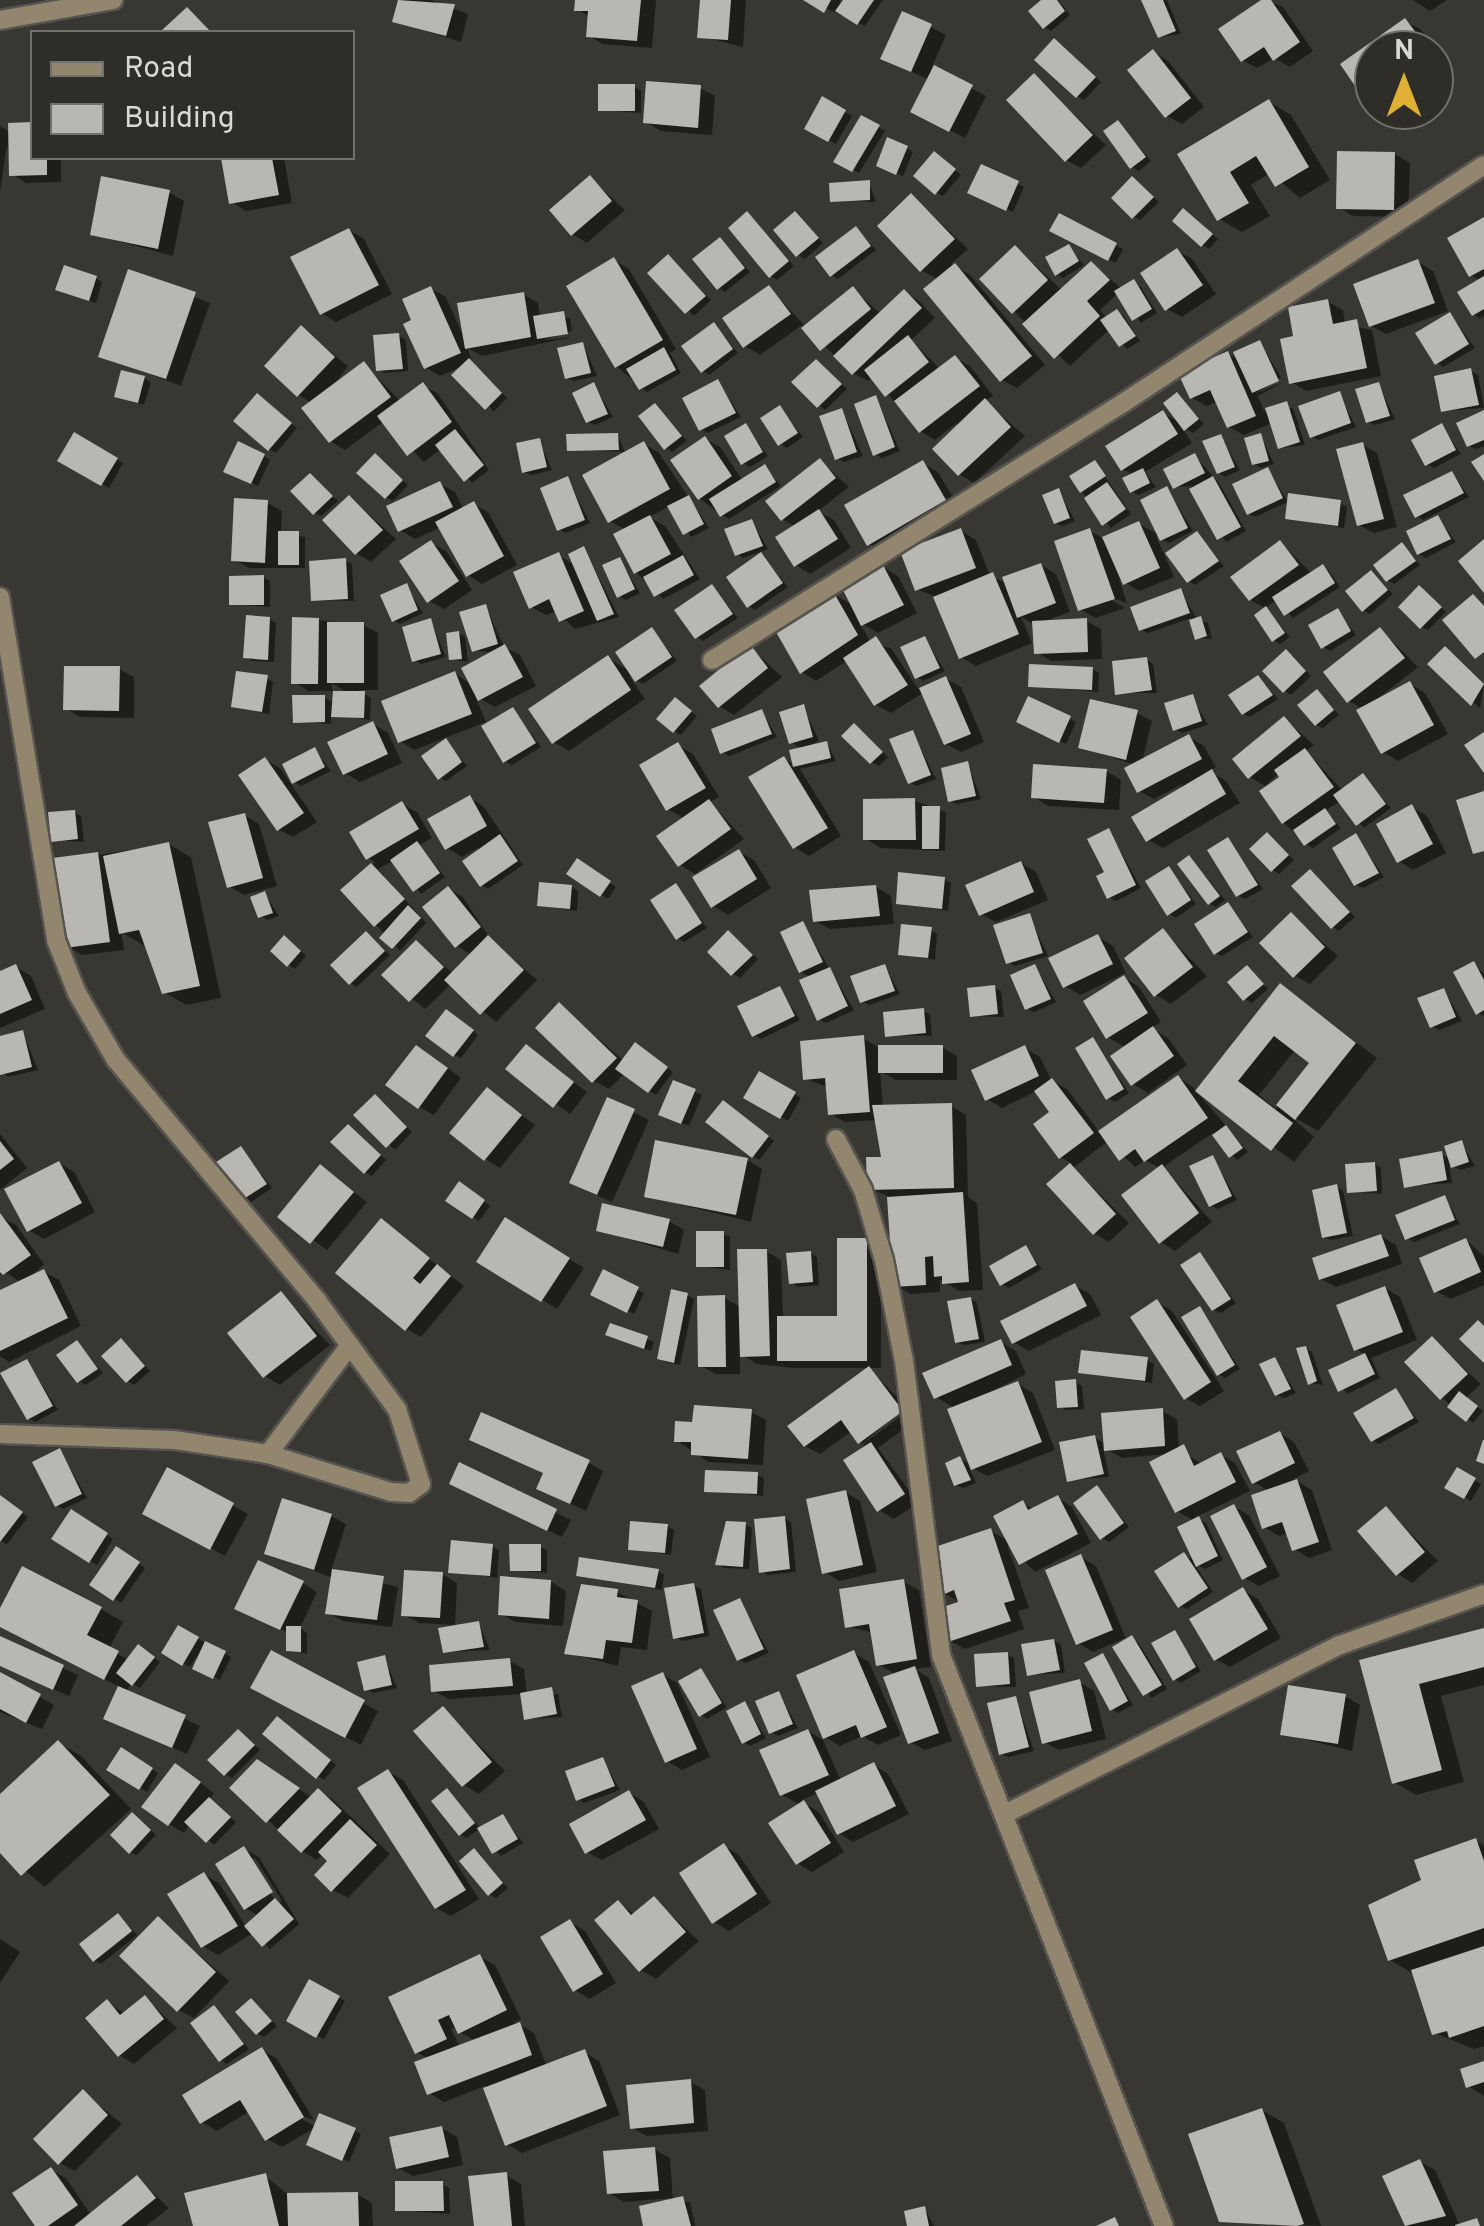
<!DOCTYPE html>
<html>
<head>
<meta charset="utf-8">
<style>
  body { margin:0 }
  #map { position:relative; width:1484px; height:2226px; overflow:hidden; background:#393732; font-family:Overpass,sans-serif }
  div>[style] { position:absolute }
  .shadow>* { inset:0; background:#0007 }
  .building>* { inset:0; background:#b9b7b1 }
  .roads { filter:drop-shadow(2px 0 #565450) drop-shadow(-2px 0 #565450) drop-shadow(0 2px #565450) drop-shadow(0 -2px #565450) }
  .minor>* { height:18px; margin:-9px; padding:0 9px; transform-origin:9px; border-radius:9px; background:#92876e }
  span { translate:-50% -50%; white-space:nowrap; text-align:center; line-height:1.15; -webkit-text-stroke:10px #2f2d28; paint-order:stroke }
  .legend { position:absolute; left:30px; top:30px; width:325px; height:130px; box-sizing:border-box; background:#2f2d28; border:2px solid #73716e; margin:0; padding:12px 18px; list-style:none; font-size:30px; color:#dad8d6 }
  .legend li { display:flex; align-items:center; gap:20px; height:50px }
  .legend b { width:50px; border:2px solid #73716e }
  .north { position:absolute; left:1354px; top:30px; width:100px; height:100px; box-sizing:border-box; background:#2f2d28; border:2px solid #73716e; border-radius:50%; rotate:0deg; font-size:28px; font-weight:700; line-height:40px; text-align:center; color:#dad8d6 }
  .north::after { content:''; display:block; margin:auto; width:35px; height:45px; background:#dfb034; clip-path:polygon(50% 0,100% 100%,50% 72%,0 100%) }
</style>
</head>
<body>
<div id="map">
  <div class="shadow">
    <i style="clip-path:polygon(401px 0,431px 0,468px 14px,461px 42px,395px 21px)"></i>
    <i style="clip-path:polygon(577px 0,656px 0,652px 48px,603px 44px,589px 36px,590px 17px,577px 9px)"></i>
    <i style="clip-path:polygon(702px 0,746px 0,743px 47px,700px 36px)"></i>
    <i style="clip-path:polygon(808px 0,840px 0,841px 7px,846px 0,883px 0,865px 26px)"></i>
    <i style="clip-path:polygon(1044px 0,1058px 0,1070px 15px,1051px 31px,1044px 27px)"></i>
    <i style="clip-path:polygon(1144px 0,1167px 0,1181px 34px,1160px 37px)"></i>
    <i style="clip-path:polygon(1265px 0,1283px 7px,1313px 51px,1290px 67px,1274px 58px,1257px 68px,1242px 60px)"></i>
    <i style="clip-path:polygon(1413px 0,1447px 0,1430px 11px)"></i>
    <i style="clip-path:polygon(904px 14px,946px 35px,932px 67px,986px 96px,965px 138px,928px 119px,929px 80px,883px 58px)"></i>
    <i style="clip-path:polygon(1405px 21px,1420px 29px,1448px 66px,1434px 76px,1434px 50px,1374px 50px,1374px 105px,1343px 65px)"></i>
    <i style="clip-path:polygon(1061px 45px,1101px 82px,1084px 100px,1077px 96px)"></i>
    <i style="clip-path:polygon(1153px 52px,1168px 61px,1204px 107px,1182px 124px,1167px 116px)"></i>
    <i style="clip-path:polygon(1034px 77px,1106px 145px,1081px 168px,1066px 160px)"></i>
    <i style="clip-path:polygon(635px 87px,641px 91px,641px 113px,601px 110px)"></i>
    <i style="clip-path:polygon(700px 88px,715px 96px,712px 135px,661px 131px,646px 122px)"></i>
    <i style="clip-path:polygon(823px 100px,852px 116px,836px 144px,808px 128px)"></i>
    <i style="clip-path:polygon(1269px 102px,1291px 115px,1330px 180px,1300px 198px,1270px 173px,1251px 185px,1270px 216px,1242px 232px,1219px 219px,1181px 155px)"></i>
    <i style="clip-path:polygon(862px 118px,885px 131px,859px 173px,837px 161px)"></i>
    <i style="clip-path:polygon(1118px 123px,1151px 161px,1139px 171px,1132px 167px)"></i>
    <i style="clip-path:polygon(10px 125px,32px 125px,32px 158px,61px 158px,61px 182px,26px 183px,12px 174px,7px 144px,0 192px,0 126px,10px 132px)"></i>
    <i style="clip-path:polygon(907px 148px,913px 152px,903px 176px,885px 169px)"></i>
    <i style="clip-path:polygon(1395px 154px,1410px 163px,1408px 217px,1353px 216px,1338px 207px)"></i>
    <i style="clip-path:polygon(223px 158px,284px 158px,292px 203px,246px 211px,232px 202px)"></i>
    <i style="clip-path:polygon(941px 158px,961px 175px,943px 196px,937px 193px)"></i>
    <i style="clip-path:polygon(982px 167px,1024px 187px,1013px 212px,977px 196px)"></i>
    <i style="clip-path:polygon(590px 178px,625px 210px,587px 243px,573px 234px)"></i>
    <i style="clip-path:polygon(869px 183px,876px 202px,832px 200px)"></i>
    <i style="clip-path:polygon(1139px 183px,1159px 202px,1140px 220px,1134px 217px)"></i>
    <i style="clip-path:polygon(169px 192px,184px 201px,173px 256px,92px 234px)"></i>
    <i style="clip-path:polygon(912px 196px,968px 249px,951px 264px,970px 275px,1045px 365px,1017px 388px,1002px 380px,939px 280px,921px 270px)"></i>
    <i style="clip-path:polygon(747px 214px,794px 266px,777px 280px,771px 276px)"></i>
    <i style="clip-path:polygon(795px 214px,823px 243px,805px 259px,798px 255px)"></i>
    <i style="clip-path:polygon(1190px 215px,1218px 239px,1209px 249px,1203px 245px)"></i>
    <i style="clip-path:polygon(1060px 216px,1123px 249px,1116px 263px,1052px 230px)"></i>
    <i style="clip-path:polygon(1484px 220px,1484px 316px,1480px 318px,1474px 315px,1481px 281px,1471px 275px)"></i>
    <i style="clip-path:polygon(856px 229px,876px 250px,838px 279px,832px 275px)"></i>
    <i style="clip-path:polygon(349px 230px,364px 239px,392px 294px,336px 322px,321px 313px)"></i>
    <i style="clip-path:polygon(721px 240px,750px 272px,725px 292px,719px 288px)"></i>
    <i style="clip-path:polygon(1069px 247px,1084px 265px,1063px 278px,1057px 274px)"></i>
    <i style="clip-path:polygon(1016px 248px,1063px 291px,1092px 264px,1122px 289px,1140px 286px,1157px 313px,1141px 323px,1118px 293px,1100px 310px,1107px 318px,1123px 315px,1140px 341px,1127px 349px,1110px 329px,1070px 366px,982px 280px)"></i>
    <i style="clip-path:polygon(1177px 251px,1192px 259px,1216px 294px,1182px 317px,1167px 309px)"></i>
    <i style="clip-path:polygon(668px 257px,711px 300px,694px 316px,651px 273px)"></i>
    <i style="clip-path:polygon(614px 260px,629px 269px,676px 349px,670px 353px,681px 373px,647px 392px,616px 366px)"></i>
    <i style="clip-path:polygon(1418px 262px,1433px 271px,1448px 311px,1386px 334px,1371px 326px)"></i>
    <i style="clip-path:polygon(129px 272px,210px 303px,181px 386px,101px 355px)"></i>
    <i style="clip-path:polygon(96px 278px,102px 282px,96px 303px,65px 293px)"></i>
    <i style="clip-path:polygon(769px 288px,806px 327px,853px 289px,881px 314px,904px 292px,919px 301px,935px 318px,911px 340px,940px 369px,955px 358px,970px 366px,993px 396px,985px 401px,1025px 436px,974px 483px,959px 474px,957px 423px,935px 440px,920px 431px,873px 377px,868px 381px,853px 373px,802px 325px,760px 355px,745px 346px)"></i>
    <i style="clip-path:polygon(431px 289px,446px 297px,464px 338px,523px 294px,538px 303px,540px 318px,570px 318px,572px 331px,544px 340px,573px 337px,482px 356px,468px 348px,472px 362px,507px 398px,493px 412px,463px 366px,440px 376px,425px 367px,414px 322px)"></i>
    <i style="clip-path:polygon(1328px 302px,1343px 310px,1345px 324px,1372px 330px,1381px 376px,1306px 391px,1291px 382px,1296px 338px)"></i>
    <i style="clip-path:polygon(1450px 315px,1475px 348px,1443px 367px,1437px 363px)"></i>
    <i style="clip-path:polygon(714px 325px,738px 353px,709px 375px,703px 371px)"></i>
    <i style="clip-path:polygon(302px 329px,348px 366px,331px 389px,364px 364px,401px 402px,423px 385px,438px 394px,489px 470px,472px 483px,441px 449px,424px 462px,384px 421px,345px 450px,330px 441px,312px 403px,298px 395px)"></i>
    <i style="clip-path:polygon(399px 336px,406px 340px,408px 371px,385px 373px,378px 369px)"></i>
    <i style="clip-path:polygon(1260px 343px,1281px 377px,1255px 394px,1283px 382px,1258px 396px,1264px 411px,1293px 408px,1305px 445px,1280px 448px,1272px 423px,1244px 435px,1229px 427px,1218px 401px,1207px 406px,1192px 398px,1228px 354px,1240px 360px)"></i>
    <i style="clip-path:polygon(583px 344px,597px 376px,574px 381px,567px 378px)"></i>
    <i style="clip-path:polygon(816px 362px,847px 389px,825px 410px,795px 382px)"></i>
    <i style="clip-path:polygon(1471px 371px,1478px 375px,1484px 408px,1443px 411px)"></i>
    <i style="clip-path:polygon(144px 378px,151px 382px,144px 405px,124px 399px)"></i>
    <i style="clip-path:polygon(718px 382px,741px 417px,708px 433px,701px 429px)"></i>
    <i style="clip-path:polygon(594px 385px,613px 417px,595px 425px,588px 422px)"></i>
    <i style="clip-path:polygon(1379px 385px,1395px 419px,1375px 425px,1368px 422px)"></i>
    <i style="clip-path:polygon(1339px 394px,1356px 427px,1318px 440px,1312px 436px)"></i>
    <i style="clip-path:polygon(1177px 395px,1204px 424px,1193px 433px,1181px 426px,1192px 443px,1145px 472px,1156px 487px,1138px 495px,1132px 491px,1134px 475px,1122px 469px,1163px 413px,1181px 423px)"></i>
    <i style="clip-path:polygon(876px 398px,900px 451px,882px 458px,875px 454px)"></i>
    <i style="clip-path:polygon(264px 400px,297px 428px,276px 453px,269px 449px)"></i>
    <i style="clip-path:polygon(656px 406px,687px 441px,672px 452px,666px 448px)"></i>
    <i style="clip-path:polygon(780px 408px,803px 437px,787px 448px,780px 444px)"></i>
    <i style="clip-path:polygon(842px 410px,863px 456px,844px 462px,837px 458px)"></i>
    <i style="clip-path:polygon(1484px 413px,1484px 446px,1476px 449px,1469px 446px)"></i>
    <i style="clip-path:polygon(746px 426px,768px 456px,750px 467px,743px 463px)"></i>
    <i style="clip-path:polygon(1442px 426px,1461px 454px,1434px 468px,1427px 464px)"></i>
    <i style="clip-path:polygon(75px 435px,123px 463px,109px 488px,61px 460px)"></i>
    <i style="clip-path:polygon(618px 436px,625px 452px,570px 450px)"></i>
    <i style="clip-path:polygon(1220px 436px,1240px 470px,1225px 477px,1219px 473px)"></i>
    <i style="clip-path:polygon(1261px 436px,1274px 464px,1261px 468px,1254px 464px)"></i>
    <i style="clip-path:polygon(705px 439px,720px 447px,743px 481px,765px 467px,781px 486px,729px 519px,722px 515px,699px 498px)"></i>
    <i style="clip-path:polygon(539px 440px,552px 470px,531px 475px,524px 472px)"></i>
    <i style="clip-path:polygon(644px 444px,659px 453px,709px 528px,691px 537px,670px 506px,649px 517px,665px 526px,700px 579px,663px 599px,636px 572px,626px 530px,610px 521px)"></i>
    <i style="clip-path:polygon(1363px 445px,1377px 453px,1397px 527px,1374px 533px,1359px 525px)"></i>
    <i style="clip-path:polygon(264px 456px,270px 460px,258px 486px,233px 475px)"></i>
    <i style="clip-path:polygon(1195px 456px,1219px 483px,1246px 531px,1226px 542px,1191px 486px,1175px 487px)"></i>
    <i style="clip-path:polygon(382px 460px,408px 485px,393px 501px,386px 497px)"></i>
    <i style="clip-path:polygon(820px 461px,849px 487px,818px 511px,834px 520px,851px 548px,810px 574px,796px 565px,796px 527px,782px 519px)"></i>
    <i style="clip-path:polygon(1095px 462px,1131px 514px,1111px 528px,1081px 491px)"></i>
    <i style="clip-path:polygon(923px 463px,938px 472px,960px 509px,884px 552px,869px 544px)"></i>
    <i style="clip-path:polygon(1268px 470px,1288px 502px,1255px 517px,1249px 514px)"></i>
    <i style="clip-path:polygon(1452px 473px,1469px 497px,1423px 520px,1417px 516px)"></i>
    <i style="clip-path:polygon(311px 476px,338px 501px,321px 516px,315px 513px)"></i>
    <i style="clip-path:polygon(568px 479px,590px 523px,566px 533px,559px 529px)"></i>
    <i style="clip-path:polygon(440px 484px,455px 492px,463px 509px,473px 504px,488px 512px,517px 565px,482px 584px,468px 575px,441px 527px,415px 539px,400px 530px)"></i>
    <i style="clip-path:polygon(1167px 489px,1193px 531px,1169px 543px,1156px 536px,1174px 577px,1139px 591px,1119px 579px,1127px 603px,1103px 595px,1125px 608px,1095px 618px,1080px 609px,1090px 531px,1104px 539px,1139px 524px,1161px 536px)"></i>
    <i style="clip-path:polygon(1059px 491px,1075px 521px,1062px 526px,1056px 523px)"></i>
    <i style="clip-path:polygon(350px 498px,396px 539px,371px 562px,356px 553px)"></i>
    <i style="clip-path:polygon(268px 503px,282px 511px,281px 533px,305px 537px,305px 568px,249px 568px,234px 560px)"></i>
    <i style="clip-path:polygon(1340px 503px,1347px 507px,1344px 528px,1288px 518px)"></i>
    <i style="clip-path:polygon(1438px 518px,1456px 542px,1426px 558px,1419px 554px)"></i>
    <i style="clip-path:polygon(752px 521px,768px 549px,743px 558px,737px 554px)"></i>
    <i style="clip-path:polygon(961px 531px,976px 540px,990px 576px,1008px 584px,1041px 565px,1056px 574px,1070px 612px,1042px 622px,1086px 621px,1101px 629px,1102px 659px,1051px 661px,1036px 652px,1035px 625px,1021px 617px,1032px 643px,976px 666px,961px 657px,936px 597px,917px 589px)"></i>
    <i style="clip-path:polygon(1197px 534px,1224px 566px,1195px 585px,1189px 581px)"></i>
    <i style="clip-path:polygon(431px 543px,446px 551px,472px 590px,444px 609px,429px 601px)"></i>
    <i style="clip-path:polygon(1281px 543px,1312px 574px,1323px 567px,1329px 571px,1340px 587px,1293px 618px,1277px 600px,1265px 608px,1250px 600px)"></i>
    <i style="clip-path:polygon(1402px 545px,1420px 565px,1394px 584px,1387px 580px)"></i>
    <i style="clip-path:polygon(584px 549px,619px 617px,575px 629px,556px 611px,546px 615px,531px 607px,558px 555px,575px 565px)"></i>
    <i style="clip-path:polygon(761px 555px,788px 587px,755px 610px,749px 606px)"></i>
    <i style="clip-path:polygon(620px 560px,640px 593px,626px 600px,619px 596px)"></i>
    <i style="clip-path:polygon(345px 561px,352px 564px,354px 601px,314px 600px)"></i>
    <i style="clip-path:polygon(883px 567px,898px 576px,917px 613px,878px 633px,859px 622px,871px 643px,891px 648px,919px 690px,946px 679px,961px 687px,984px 742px,961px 752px,946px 744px,923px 693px,891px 713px,876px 705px,848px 660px,816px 681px,802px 672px,833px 594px,853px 605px)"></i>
    <i style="clip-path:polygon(1371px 573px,1393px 594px,1370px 614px,1363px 610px)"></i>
    <i style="clip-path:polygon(263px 577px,270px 581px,270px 607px,232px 604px)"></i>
    <i style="clip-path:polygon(406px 586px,423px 613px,400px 624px,394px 620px)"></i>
    <i style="clip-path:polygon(712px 587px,738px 618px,703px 641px,697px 637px)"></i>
    <i style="clip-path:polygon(1181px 591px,1197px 620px,1208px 623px,1212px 639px,1197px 638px,1191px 618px,1148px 633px,1141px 630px)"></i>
    <i style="clip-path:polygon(1426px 592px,1446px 612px,1428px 630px,1422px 627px)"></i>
    <i style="clip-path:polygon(486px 607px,504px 647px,520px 655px,536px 686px,495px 707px,475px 696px,486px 722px,414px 750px,400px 741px,455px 674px,472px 684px,493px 653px,474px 650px)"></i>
    <i style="clip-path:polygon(1266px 609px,1290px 637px,1280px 644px,1274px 640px)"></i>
    <i style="clip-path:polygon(1338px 611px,1356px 635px,1330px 651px,1323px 647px)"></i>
    <i style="clip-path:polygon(269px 619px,276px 623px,274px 662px,252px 661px,246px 657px)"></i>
    <i style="clip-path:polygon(318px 620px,363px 625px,378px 633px,378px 690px,358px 690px,371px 698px,370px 720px,331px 714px,331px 724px,295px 721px,324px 697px,334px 703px,350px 694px,332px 683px,332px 691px,308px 691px,294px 682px)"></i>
    <i style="clip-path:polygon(431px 621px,446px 657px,421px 664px,414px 660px)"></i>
    <i style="clip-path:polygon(652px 630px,677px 661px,643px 684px,629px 676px,645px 699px,569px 751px,554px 742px,608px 658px,630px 671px)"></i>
    <i style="clip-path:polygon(1381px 630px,1418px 667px,1381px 696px,1410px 684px,1425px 693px,1448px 734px,1398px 761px,1383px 752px,1363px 709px,1349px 701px)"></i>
    <i style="clip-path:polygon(459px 633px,465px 637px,468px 662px,452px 659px)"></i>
    <i style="clip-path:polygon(925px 639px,945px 671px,923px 681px,917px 677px)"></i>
    <i style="clip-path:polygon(750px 647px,782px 677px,734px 715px,719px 706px)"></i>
    <i style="clip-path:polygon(1452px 653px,1484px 684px,1480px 708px,1431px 664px)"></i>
    <i style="clip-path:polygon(1293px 656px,1311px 676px,1291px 695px,1285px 691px)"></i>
    <i style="clip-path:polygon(1147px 660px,1153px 664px,1157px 693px,1118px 693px)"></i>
    <i style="clip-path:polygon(119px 669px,134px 677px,134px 718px,80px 717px,65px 708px)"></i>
    <i style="clip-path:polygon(1093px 669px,1099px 673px,1098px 692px,1030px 686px)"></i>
    <i style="clip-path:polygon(267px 678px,273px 682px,269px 714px,233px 706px)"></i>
    <i style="clip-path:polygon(1258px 678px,1278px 699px,1250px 717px,1244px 714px)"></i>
    <i style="clip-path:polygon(1317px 692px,1339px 715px,1323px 728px,1316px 725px)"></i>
    <i style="clip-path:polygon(1192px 697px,1208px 725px,1182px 733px,1175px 729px)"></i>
    <i style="clip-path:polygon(1030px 699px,1076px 722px,1066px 744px,1019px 721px)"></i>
    <i style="clip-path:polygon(682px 704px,697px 716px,681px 735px,674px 731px)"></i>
    <i style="clip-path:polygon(803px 707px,819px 740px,806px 748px,827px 743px,836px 761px,800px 769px,841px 836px,809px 856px,794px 847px,784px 759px,795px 765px,802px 749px,791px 742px)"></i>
    <i style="clip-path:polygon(513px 710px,541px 747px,512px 765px,505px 761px)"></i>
    <i style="clip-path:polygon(762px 712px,777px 737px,729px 756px,722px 752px)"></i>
    <i style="clip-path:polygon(1137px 713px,1152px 721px,1142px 762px,1189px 737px,1204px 746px,1216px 767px,1209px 771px,1226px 781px,1240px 803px,1163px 848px,1148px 840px,1183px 784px,1154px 799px,1139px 791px,1135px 765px,1081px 747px)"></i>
    <i style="clip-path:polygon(1285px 719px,1314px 745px,1306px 751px,1343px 791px,1363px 776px,1391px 808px,1364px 828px,1340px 801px,1325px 811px,1341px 828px,1313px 848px,1306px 844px,1283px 822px,1279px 773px,1265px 786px,1250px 777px)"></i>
    <i style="clip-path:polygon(373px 724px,388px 733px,402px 763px,360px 782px,345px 773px)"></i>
    <i style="clip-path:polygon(861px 730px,888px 757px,879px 766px,872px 762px)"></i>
    <i style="clip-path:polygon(912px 732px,936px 779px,916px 786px,910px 782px)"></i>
    <i style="clip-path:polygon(446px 741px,467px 766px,446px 781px,440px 778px)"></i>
    <i style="clip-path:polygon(678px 745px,693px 754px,719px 797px,710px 802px,744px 839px,695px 874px,680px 865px,685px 819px,668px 809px)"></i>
    <i style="clip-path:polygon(315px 750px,331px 771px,301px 786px,294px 782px)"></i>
    <i style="clip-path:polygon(265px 760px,280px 768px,317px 822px,293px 837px,278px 829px)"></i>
    <i style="clip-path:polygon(968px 764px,981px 799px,957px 804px,951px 801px)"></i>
    <i style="clip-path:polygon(1106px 771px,1121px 780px,1119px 810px,1048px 806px,1034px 797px)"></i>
    <i style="clip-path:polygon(470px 798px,484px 807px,523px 865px,488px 889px,482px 885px,478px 848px,462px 857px,447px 848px)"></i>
    <i style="clip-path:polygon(915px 801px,946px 812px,945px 851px,881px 848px,866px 839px)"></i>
    <i style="clip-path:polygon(402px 804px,417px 812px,432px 838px,419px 845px,445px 877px,421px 894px,394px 860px,378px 869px,426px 923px,400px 951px,344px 890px,375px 862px,368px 858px)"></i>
    <i style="clip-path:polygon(1412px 807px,1427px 816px,1446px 853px,1413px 870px,1399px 861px)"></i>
    <i style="clip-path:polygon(75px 813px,81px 816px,84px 842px,53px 840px)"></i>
    <i style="clip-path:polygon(244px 815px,259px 824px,277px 886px,244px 895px,229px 886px)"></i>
    <i style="clip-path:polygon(1109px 831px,1141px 888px,1116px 901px,1109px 897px)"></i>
    <i style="clip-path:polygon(1268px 835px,1294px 860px,1279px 874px,1272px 870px)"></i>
    <i style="clip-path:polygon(1356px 836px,1384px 877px,1363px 888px,1356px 885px)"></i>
    <i style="clip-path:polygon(1228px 840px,1263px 889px,1245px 899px,1238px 896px)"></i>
    <i style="clip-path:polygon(168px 844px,191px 857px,221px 998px,186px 1005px,164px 992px,145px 946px,121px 932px,124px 950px,82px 955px,67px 946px,98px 855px)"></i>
    <i style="clip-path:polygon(739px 852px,754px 860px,771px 888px,728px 915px,713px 906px)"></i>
    <i style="clip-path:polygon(1190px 858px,1225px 900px,1216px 907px,1209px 903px)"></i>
    <i style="clip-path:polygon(578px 861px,616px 887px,608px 899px,570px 874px)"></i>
    <i style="clip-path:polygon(1021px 863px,1036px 872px,1048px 900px,996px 922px,981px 914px)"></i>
    <i style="clip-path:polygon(1169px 869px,1196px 904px,1176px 918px,1169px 914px)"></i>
    <i style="clip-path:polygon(1311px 872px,1355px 917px,1339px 931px,1333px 927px)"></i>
    <i style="clip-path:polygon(944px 879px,951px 883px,948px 911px,898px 903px)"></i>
    <i style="clip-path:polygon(676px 886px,707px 928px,684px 942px,677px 938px)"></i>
    <i style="clip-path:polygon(572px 887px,578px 891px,577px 911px,539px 905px)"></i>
    <i style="clip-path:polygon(876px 887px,891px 896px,894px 924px,830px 929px,815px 921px)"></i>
    <i style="clip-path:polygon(448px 889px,463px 897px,491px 940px,537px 980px,496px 1022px,451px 984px,425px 1009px,384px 975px,416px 943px,454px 974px,472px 955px,457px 946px)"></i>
    <i style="clip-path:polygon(265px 894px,279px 916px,267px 920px,260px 916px)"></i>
    <i style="clip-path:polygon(1228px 905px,1253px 937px,1222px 956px,1215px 953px)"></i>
    <i style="clip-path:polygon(1291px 915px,1338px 956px,1310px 984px,1295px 976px)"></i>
    <i style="clip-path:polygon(1029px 916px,1048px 956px,1015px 966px,1008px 962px)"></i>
    <i style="clip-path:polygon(803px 924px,854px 1010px,826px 1023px,819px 1019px,812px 978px,801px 972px)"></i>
    <i style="clip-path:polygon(931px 930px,937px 934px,935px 960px,900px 954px)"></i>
    <i style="clip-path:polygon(1163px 931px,1207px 976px,1171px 1004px,1156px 995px)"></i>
    <i style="clip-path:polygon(367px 934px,390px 955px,357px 987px,350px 983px)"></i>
    <i style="clip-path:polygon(734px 937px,758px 959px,740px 978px,733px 974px)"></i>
    <i style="clip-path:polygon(1098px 937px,1113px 946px,1126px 973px,1080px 995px,1065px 986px)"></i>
    <i style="clip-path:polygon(291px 942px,306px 956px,295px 969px,289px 965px)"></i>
    <i style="clip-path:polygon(1474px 964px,1484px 974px,1484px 1016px,1478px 1013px)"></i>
    <i style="clip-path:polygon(885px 966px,900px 994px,869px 1005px,862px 1001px)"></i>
    <i style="clip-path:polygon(1035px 966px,1056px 1002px,1034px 1012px,1027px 1008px)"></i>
    <i style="clip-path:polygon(16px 967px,31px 976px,45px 1009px,0 1028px,0 974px)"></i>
    <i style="clip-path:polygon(1248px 968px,1268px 989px,1252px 1003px,1245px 999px)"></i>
    <i style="clip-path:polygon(1125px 978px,1139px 987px,1161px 1022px,1151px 1028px,1168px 1038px,1187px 1065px,1148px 1093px,1133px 1084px,1127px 1048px,1107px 1037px)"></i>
    <i style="clip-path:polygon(evenodd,1281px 986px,1377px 1058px,1318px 1131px,1288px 1114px,1314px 1137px,1294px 1162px,1198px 1090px,1281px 986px,1295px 1050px,1313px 1063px,1276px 1109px,1259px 1095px,1295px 1050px)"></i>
    <i style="clip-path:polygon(779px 988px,800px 1020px,761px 1039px,754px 1035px)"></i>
    <i style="clip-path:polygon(995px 988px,1001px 991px,1004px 1017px,972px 1016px)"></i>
    <i style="clip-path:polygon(1444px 990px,1462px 1021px,1439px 1030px,1432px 1026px)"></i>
    <i style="clip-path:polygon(559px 1005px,624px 1061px,642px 1049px,673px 1072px,656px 1095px,625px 1073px,609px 1089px,594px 1081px)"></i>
    <i style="clip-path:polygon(924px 1011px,930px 1015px,932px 1036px,887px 1035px)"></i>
    <i style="clip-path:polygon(453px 1016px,478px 1035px,461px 1058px,454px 1055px)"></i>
    <i style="clip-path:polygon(23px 1033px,38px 1070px,8px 1077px,0 1070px,0 1038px)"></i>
    <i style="clip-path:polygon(863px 1038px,878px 1047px,943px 1048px,957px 1056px,957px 1080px,896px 1080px,880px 1071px,883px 1107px,951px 1106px,966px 1115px,968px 1197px,977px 1203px,983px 1290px,959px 1291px,940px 1280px,940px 1292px,910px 1294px,896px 1285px,890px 1197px,869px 1188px,884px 1159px,877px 1120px,845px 1122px,830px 1114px,828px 1087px,805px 1079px)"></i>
    <i style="clip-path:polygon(1093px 1040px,1129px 1093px,1115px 1102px,1108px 1098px)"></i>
    <i style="clip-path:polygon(526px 1047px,587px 1092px,570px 1114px,508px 1069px)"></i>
    <i style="clip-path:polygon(1025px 1048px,1040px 1057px,1051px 1080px,1067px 1089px,1100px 1133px,1179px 1078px,1193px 1087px,1248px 1152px,1237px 1160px,1213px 1133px,1163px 1167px,1212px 1222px,1175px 1251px,1161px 1242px,1159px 1168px,1145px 1160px,1135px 1167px,1108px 1141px,1073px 1168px,1129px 1223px,1109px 1242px,1094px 1233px,1049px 1185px,1072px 1164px,1061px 1157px,1053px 1112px,1037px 1091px,1002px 1108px,987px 1099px)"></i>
    <i style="clip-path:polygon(431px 1056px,461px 1078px,434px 1115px,419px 1107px)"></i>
    <i style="clip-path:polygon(760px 1074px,801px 1098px,788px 1121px,747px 1097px)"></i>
    <i style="clip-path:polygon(674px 1083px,702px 1095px,689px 1126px,668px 1118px)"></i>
    <i style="clip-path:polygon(488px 1091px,535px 1125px,500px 1168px,485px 1159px)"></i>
    <i style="clip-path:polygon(609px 1100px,649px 1120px,612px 1202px,587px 1191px)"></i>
    <i style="clip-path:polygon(382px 1101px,412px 1132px,395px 1150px,357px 1115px)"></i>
    <i style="clip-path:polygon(730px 1107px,774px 1141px,759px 1160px,753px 1156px)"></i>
    <i style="clip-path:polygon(354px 1131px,386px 1160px,372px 1176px,365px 1172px)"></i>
    <i style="clip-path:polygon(0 1134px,27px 1168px,0 1190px)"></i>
    <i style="clip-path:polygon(1462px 1143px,1475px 1166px,1460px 1170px,1449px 1164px,1452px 1183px,1406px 1186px,1441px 1154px,1451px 1160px)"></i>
    <i style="clip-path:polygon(241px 1149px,272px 1188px,251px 1202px,244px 1198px)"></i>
    <i style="clip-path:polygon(1213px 1158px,1237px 1200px,1218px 1209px,1211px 1205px)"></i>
    <i style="clip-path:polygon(747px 1160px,762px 1169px,751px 1222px,647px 1196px)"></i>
    <i style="clip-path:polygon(59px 1163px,74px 1172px,95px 1212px,44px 1239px,29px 1230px)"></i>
    <i style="clip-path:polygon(1375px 1164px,1381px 1168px,1382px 1194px,1350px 1191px)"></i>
    <i style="clip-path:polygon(321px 1168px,367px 1202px,327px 1250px,280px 1216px)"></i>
    <i style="clip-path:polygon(1337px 1187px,1343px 1191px,1353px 1236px,1331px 1240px,1324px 1237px)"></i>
    <i style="clip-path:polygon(466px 1188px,490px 1206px,479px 1221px,473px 1217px)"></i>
    <i style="clip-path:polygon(1445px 1198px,1460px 1224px,1414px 1242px,1407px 1238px)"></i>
    <i style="clip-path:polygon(1px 1217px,16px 1225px,44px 1264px,28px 1279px,44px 1272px,59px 1280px,81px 1326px,9px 1362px,0 1356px,0 1293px,21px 1283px,0 1268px)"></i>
    <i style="clip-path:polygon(506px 1220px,584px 1268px,557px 1309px,480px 1261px)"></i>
    <i style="clip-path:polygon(381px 1221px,464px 1286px,421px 1337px,407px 1329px)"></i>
    <i style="clip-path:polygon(669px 1221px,684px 1230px,678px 1254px,598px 1230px)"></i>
    <i style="clip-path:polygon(723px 1234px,730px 1237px,730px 1270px,698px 1266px)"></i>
    <i style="clip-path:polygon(1381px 1236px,1396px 1245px,1402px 1264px,1336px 1287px,1321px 1279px)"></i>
    <i style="clip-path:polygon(867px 1240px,881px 1249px,881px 1368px,794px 1368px,757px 1364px,740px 1354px,740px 1374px,716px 1374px,701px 1366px,724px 1298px,741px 1307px,766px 1251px,781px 1260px,783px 1318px,840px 1318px)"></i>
    <i style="clip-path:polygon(1466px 1240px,1484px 1256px,1484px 1285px,1451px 1299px,1436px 1291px)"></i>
    <i style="clip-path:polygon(1026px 1248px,1042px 1269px,1009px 1288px,1002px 1284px)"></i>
    <i style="clip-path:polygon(810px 1253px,817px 1257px,819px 1285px,798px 1287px,792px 1283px)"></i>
    <i style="clip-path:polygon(1200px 1255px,1236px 1303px,1221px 1313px,1214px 1310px)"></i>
    <i style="clip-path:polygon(605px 1273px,644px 1293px,634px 1314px,594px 1294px)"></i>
    <i style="clip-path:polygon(1075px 1286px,1090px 1294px,1101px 1315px,1029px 1351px,1014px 1342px)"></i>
    <i style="clip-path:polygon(1385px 1288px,1400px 1297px,1417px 1340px,1371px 1358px,1380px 1378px,1347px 1394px,1331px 1372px,1366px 1355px,1356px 1349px)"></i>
    <i style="clip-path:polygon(281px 1294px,330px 1345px,280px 1385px,265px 1376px)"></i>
    <i style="clip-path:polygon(687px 1295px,694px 1299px,680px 1365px,666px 1362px,660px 1358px)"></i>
    <i style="clip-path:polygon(971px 1299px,977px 1303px,985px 1342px,964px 1345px,957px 1342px)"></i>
    <i style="clip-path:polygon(1157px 1302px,1172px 1311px,1224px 1391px,1200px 1406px,1185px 1398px)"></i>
    <i style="clip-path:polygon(1200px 1309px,1240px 1369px,1225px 1378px,1213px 1371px)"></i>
    <i style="clip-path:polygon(611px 1326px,654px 1342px,651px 1351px,615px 1338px)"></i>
    <i style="clip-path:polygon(1432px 1339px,1481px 1384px,1466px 1398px,1483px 1411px,1473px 1423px,1442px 1398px)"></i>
    <i style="clip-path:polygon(121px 1341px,150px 1371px,134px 1385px,128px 1381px)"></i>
    <i style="clip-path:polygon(1001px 1342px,1016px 1351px,1026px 1374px,958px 1408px,1018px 1384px,1033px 1393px,1055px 1450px,987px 1476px,968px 1465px,976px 1483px,963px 1488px,956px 1485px,960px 1459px,972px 1465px,956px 1409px,936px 1397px)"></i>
    <i style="clip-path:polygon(77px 1343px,103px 1373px,86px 1385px,79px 1381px)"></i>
    <i style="clip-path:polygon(1305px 1348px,1312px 1352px,1323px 1385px,1310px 1383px)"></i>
    <i style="clip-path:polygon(1147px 1360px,1154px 1364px,1152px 1383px,1081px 1372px)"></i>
    <i style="clip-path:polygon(1275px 1360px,1296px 1393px,1284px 1398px,1277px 1395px)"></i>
    <i style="clip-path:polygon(27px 1362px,58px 1410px,35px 1422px,28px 1418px)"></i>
    <i style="clip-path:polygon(869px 1369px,906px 1406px,862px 1444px,852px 1431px,820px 1454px,805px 1446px)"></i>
    <i style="clip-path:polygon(1076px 1382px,1082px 1386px,1084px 1409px,1066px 1410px,1059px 1406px)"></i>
    <i style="clip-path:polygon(1396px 1391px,1419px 1422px,1379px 1444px,1373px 1440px)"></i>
    <i style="clip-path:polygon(909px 1410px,916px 1420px,878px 1448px,918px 1503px,894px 1519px,879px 1510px,863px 1444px)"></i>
    <i style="clip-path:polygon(1162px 1411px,1177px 1419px,1179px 1449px,1202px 1464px,1221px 1455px,1235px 1463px,1250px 1491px,1196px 1517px,1206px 1523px,1223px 1560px,1205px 1569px,1193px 1562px,1213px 1592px,1187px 1609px,1180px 1606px,1184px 1555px,1197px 1562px,1194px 1521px,1177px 1511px,1169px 1454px,1122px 1458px,1103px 1447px,1109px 1477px,1070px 1480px,1095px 1438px,1106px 1444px)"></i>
    <i style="clip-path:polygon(751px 1412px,766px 1420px,763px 1465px,708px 1462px,676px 1440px,695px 1425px)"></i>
    <i style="clip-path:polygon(1280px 1433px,1294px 1442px,1309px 1471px,1293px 1479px,1312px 1490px,1332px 1550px,1309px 1558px,1294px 1549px,1288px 1533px,1279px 1536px,1264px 1527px,1269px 1491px,1254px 1482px)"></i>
    <i style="clip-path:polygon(60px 1451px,87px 1498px,63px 1509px,56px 1505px)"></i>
    <i style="clip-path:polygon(589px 1463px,603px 1471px,586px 1511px,554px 1496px,546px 1473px)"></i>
    <i style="clip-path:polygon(460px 1466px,571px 1520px,562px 1537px,467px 1492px)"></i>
    <i style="clip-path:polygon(168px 1470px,248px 1514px,225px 1556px,145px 1513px)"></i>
    <i style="clip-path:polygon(1458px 1470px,1481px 1484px,1471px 1501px,1448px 1487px)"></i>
    <i style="clip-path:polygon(757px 1475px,764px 1478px,763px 1496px,706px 1490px)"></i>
    <i style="clip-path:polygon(1097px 1488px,1129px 1527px,1109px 1542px,1102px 1538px)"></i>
    <i style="clip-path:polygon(845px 1492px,860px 1501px,877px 1572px,839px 1581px,825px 1572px)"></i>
    <i style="clip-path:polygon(0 1497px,28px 1517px,7px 1544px,0 1540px)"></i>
    <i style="clip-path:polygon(1058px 1498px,1072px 1507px,1091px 1543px,1035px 1572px,1007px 1544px,1029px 1608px,1018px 1611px,1024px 1629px,965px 1649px,950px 1641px,962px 1604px,944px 1593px,990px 1531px,1009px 1541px,1022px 1503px,1035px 1510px)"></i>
    <i style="clip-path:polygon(1234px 1507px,1249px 1515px,1280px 1576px,1259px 1586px,1244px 1578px)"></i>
    <i style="clip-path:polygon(1386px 1509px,1438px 1561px,1412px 1583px,1398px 1574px)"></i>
    <i style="clip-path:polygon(72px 1512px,113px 1539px,97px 1565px,55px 1539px)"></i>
    <i style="clip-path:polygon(331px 1516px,346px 1524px,331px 1571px,398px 1587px,392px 1627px,343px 1621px,328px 1613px,333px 1578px,267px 1553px)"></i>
    <i style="clip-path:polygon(784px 1518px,791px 1522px,796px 1572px,768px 1575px,762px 1571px)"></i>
    <i style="clip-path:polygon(745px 1524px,752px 1528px,749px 1569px,724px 1568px,718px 1564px)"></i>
    <i style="clip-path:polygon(667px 1526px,674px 1530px,671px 1555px,631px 1549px)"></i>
    <i style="clip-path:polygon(492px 1546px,499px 1550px,497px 1578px,451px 1571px)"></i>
    <i style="clip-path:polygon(540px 1547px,547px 1550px,547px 1573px,512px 1570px)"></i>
    <i style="clip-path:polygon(117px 1549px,145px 1568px,121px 1603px,92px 1584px)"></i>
    <i style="clip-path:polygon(1081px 1557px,1096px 1566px,1127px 1641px,1138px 1642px,1167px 1689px,1151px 1698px,1125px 1638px,1093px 1652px,1078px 1643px)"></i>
    <i style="clip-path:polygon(658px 1571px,664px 1575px,662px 1590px,579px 1575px)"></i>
    <i style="clip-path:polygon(442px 1574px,457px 1583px,455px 1625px,419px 1623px,404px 1615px)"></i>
    <i style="clip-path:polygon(551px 1582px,566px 1591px,563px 1626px,516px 1622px,501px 1614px)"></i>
    <i style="clip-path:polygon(904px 1582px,919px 1590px,931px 1667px,915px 1669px,929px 1678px,952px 1741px,925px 1750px,910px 1742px,897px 1675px,878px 1664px,873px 1633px,847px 1626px)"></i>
    <i style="clip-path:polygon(303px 1583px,317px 1592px,300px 1628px,307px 1633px,307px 1654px,288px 1649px,289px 1633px,252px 1616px)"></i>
    <i style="clip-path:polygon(694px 1586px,701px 1589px,709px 1636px,682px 1641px,675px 1637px)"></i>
    <i style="clip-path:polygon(1243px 1590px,1258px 1599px,1281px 1638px,1230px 1667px,1215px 1659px)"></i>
    <i style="clip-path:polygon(617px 1592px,652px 1611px,647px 1650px,621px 1647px,618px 1666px,567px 1653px,571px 1624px)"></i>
    <i style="clip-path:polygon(740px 1601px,769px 1653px,746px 1663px,739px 1660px)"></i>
    <i style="clip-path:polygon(101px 1609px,123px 1622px,109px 1649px,129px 1660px,145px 1651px,160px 1662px,140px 1688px,131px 1683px,126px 1692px,200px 1726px,187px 1754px,121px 1726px,120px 1687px,0 1625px,0 1613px)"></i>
    <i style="clip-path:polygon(479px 1624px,490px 1650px,445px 1652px)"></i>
    <i style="clip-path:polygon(179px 1628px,231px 1657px,220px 1680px,195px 1668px,197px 1655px,190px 1667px,164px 1653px)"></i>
    <i style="clip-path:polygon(1484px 1630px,1484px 1685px,1441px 1696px,1464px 1782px,1416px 1795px,1394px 1782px,1362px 1662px)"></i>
    <i style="clip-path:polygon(1174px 1633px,1201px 1671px,1181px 1683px,1174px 1679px)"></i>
    <i style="clip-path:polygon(0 1639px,78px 1675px,69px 1696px,0 1666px)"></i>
    <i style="clip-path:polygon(1054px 1641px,1061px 1645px,1065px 1673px,1029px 1675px)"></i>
    <i style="clip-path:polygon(272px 1653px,378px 1711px,361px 1745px,253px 1687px)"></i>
    <i style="clip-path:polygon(854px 1653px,869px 1662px,901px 1735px,878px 1745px,862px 1736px,840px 1746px,825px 1737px)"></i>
    <i style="clip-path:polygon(1007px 1654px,1014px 1658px,1016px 1687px,979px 1686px)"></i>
    <i style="clip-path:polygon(1103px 1656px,1133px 1705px,1118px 1713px,1111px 1709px)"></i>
    <i style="clip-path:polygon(384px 1657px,397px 1688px,373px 1693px,367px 1689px)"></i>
    <i style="clip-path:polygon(509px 1661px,524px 1669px,527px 1694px,558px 1694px,562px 1717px,526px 1719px,522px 1694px,449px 1699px,434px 1691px)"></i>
    <i style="clip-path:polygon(701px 1671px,727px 1707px,707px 1719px,701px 1715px)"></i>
    <i style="clip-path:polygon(662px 1674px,677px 1683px,710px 1757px,682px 1770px,667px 1761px)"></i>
    <i style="clip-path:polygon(0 1675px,54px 1705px,42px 1729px,0 1712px)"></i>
    <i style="clip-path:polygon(1079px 1682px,1094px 1691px,1106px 1739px,1059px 1750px,1044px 1742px)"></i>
    <i style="clip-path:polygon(779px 1694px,798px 1728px,778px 1736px,771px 1732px)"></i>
    <i style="clip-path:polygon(1345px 1696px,1360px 1705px,1352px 1751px,1283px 1734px)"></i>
    <i style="clip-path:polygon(1016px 1699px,1034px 1751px,1008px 1757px,1001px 1754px)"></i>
    <i style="clip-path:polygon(745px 1704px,766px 1738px,750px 1746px,744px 1742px)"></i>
    <i style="clip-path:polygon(443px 1709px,505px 1771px,479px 1794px,464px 1785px)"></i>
    <i style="clip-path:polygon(284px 1723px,336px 1765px,324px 1780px,318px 1776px)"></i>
    <i style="clip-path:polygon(808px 1731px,823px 1740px,841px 1781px,874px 1765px,888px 1774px,909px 1814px,853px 1842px,839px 1833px,818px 1793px,800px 1801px,818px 1811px,844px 1852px,812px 1872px,798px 1864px,800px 1805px,781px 1794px)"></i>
    <i style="clip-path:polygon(245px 1736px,260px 1750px,232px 1778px,226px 1774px)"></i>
    <i style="clip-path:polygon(59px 1743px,81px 1756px,131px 1809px,45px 1887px,0 1850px,0 1797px)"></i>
    <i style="clip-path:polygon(122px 1751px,158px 1773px,147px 1792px,110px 1769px)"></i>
    <i style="clip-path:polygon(603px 1760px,620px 1790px,584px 1803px,578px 1799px)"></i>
    <i style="clip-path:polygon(273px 1771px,312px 1798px,319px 1791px,333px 1800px,390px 1854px,348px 1898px,333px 1890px,330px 1861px,323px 1854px,317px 1860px,302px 1851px,233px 1788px)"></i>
    <i style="clip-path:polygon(388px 1772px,403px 1780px,479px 1899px,451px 1916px,436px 1908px)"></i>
    <i style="clip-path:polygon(190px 1775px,214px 1793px,209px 1800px,236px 1822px,214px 1845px,190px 1824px,184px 1833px,169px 1824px)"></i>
    <i style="clip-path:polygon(447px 1791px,481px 1829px,503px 1816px,523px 1843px,501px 1856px,480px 1828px,467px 1838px,460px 1834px)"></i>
    <i style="clip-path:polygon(629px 1793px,644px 1802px,659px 1829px,602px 1860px,587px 1852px)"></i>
    <i style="clip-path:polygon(139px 1819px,156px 1835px,137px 1855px,130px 1852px)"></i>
    <i style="clip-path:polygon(1476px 1841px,1484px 1846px,1484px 2046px,1474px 2049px,1435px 2033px,1412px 1973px,1390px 1960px,1424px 1881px)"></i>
    <i style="clip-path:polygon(724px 1846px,739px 1855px,771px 1903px,729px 1931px,714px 1922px)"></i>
    <i style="clip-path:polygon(evenodd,244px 1849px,259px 1857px,299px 1924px,270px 1949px,253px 1933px,218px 1955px,203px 1946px,204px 1875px,219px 1883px,246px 1927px,259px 1916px,245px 1908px,244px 1849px,249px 1858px,255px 1858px,282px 1901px,277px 1904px,249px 1858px)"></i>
    <i style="clip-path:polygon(474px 1851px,508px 1888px,496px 1898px,489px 1894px)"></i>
    <i style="clip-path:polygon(654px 1899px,699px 1941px,656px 1979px,641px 1970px,618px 1903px,636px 1915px)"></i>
    <i style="clip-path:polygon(118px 1916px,137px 1935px,101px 1964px,94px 1960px)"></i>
    <i style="clip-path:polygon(158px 1919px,229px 1981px,194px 2018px,179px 2010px)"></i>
    <i style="clip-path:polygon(570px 1922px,585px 1931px,616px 1983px,590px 1999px,575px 1990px)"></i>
    <i style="clip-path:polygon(0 1939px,20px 1952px,0 1983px)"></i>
    <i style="clip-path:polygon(evenodd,480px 1957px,495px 1965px,521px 2019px,514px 2022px,534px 2033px,547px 2067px,584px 2052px,599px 2061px,620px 2115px,522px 2153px,507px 2144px,485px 2086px,444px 2102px,429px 2093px,429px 2059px,417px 2052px,391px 1999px,480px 1957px,457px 2026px,460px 2032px,476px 2041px,460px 2047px,451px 2029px,457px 2026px)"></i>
    <i style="clip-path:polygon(310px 1982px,345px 2001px,324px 2039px,289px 2020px)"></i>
    <i style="clip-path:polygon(145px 1998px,177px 2028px,134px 2064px,119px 2055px,107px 2002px,125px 2014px)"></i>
    <i style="clip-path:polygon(252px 2001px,277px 2026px,264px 2037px,257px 2033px)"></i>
    <i style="clip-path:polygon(214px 2008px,249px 2049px,227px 2064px,221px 2060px)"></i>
    <i style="clip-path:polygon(262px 2050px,277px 2059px,314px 2120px,292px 2113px,316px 2127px,282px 2147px,267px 2139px,250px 2111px,217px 2131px,202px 2122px)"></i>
    <i style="clip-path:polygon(1484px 2063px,1484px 2096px,1468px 2086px)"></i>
    <i style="clip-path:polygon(690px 2082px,705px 2090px,708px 2131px,647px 2136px,632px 2128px)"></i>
    <i style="clip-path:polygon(84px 2093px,122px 2124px,75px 2171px,60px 2163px)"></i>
    <i style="clip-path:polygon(1261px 2110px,1284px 2123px,1321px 2226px,1221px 2221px)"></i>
    <i style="clip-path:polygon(442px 2128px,457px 2137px,463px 2165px,413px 2176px,398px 2168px)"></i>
    <i style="clip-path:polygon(355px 2131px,361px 2134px,349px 2162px,316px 2148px)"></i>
    <i style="clip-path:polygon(655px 2150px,670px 2158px,673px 2201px,690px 2202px,695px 2226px,646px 2226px,671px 2198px,624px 2202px,609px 2193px)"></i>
    <i style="clip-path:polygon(1420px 2162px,1435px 2170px,1460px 2226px,1408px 2226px,1386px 2178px)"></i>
    <i style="clip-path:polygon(51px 2170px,66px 2178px,91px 2215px,137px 2178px,169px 2208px,146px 2226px,38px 2226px)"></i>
    <i style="clip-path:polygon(506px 2175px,521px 2184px,525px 2226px,476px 2226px)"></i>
    <i style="clip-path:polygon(265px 2176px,290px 2196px,357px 2194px,372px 2203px,373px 2226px,195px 2226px)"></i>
    <i style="clip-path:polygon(442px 2184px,449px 2188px,450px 2214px,397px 2210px)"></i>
    <i style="clip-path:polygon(925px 2209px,934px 2226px,910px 2226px)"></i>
  </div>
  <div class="building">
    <i style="clip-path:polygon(398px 0,455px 4px,446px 36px,392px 22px)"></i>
    <i style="clip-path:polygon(575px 0,641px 0,637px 41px,586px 37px,588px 11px,574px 11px)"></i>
    <i style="clip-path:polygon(700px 0,731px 0,728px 40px,697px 38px)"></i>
    <i style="clip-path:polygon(803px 0,831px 0,824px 13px)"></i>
    <i style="clip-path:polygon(843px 0,874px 0,857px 25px,835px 11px)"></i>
    <i style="clip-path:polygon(1041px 0,1057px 0,1065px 11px,1043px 29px,1028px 11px)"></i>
    <i style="clip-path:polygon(1141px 0,1163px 0,1176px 31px,1158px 38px)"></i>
    <i style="clip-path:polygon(1261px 0,1271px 0,1300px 42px,1273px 61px,1264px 47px,1241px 62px,1218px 29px)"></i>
    <i style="clip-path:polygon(187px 7px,211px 32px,160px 32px)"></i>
    <i style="clip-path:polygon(902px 11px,932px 24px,911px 72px,880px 59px)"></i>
    <i style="clip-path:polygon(1405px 18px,1429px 50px,1374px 50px,1374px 100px,1368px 105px,1340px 64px)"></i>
    <i style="clip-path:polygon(1054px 38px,1096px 77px,1076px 98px,1034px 60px)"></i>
    <i style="clip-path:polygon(1153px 49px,1191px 98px,1165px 118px,1127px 70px)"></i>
    <i style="clip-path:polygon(934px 65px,973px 85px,949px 132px,910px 112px)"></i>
    <i style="clip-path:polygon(1034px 73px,1093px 135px,1065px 162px,1006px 100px)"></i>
    <i style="clip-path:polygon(646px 81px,701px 85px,698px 128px,643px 123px)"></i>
    <i style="clip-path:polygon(598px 84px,635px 84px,635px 111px,598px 111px)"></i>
    <i style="clip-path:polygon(822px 96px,846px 110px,828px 142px,804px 129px)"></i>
    <i style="clip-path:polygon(1269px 99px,1309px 167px,1275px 187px,1256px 156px,1230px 172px,1249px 203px,1217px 221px,1177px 154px)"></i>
    <i style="clip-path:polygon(861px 115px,880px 125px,852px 172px,833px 162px)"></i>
    <i style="clip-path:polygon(1118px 120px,1146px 157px,1130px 169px,1103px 131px)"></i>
    <i style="clip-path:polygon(32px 122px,32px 158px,47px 158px,47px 175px,9px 176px,8px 123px)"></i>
    <i style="clip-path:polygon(887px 137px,908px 146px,896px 175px,876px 166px)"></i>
    <i style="clip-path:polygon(934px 151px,956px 169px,935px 195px,913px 176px)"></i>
    <i style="clip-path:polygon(1337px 151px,1395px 152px,1394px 210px,1336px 209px)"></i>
    <i style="clip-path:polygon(221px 158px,272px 158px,279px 195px,229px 204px)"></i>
    <i style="clip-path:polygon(981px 164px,1019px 181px,1006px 211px,967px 193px)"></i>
    <i style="clip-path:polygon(590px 175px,612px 201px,571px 236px,549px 210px)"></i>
    <i style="clip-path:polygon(101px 176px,170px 190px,158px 249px,90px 235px)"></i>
    <i style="clip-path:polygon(1132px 176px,1154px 197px,1132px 219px,1111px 198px)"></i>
    <i style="clip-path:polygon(870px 180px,870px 200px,830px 202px,829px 183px)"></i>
    <i style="clip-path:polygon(911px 193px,955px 239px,920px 272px,877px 226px)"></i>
    <i style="clip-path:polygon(1183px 208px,1213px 234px,1201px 247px,1172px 221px)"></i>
    <i style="clip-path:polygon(747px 211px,789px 261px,769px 278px,728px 228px)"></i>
    <i style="clip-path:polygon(795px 211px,819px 238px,796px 257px,773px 230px)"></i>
    <i style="clip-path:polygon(1059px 213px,1117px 243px,1108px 261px,1049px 231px)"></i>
    <i style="clip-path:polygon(1484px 217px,1484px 269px,1469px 277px,1447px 238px)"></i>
    <i style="clip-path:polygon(856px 226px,871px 246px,830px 277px,815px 257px)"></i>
    <i style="clip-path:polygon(349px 228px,379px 285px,320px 315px,290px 257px)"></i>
    <i style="clip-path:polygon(720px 237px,745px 268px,717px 290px,692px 259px)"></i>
    <i style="clip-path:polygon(1069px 244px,1079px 261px,1055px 276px,1045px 257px)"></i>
    <i style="clip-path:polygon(1015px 245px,1048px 280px,1012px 314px,979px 279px)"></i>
    <i style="clip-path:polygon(1177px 248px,1203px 285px,1165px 311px,1140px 273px)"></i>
    <i style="clip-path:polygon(668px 254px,706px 296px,685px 314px,647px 273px)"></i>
    <i style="clip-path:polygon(614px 257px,663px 340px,615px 368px,566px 286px)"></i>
    <i style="clip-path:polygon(1418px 259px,1435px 303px,1369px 327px,1353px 284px)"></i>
    <i style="clip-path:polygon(1091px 261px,1110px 280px,1087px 301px,1100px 316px,1054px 359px,1022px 324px)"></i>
    <i style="clip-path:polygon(955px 263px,1032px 356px,1000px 382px,923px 289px)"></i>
    <i style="clip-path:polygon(64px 265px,97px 276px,89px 301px,55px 290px)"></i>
    <i style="clip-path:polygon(128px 269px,196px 292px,166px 379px,98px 357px)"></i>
    <i style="clip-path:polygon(1484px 276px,1484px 309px,1472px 316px,1457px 292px)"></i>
    <i style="clip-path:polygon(1134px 279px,1152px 309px,1132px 321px,1114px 291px)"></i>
    <i style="clip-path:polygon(769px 285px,791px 314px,743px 348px,722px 318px)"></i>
    <i style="clip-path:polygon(431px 286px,461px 353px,424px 369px,403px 324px,411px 320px,402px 299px)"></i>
    <i style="clip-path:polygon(853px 286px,871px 309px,820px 351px,801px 328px)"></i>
    <i style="clip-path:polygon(904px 289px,922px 308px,852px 375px,833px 356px)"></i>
    <i style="clip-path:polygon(524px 292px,531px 337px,465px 349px,457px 303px)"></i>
    <i style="clip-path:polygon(1328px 299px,1333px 324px,1357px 319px,1367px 368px,1289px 384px,1280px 339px,1293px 336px,1288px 307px)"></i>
    <i style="clip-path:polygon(1117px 309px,1136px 336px,1119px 347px,1100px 320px)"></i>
    <i style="clip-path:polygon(564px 311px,568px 334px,537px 339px,533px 316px)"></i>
    <i style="clip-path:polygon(1450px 312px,1469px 344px,1435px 365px,1415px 333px)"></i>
    <i style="clip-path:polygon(714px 322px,733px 349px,701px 373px,681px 346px)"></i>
    <i style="clip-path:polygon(301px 325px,335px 357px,297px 397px,264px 366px)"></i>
    <i style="clip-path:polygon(399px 333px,403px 369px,376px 371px,373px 335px)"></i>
    <i style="clip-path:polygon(908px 335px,929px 362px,885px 397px,864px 370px)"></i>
    <i style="clip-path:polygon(1260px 340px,1279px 381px,1252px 393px,1233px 352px)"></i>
    <i style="clip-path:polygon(583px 342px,591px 373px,565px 379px,557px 348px)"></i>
    <i style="clip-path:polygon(664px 347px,676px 370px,639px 390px,626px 369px)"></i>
    <i style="clip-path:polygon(1228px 351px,1256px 416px,1227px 428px,1210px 390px,1190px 399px,1178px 373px)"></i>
    <i style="clip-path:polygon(955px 355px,980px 386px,919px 433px,894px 401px)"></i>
    <i style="clip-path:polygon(469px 358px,502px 393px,485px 410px,451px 375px)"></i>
    <i style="clip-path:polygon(816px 359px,842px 384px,817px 408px,791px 382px)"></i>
    <i style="clip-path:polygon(364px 361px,391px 397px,329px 443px,301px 408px)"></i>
    <i style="clip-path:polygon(1471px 368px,1479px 405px,1441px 412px,1434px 376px)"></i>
    <i style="clip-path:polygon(121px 370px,145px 376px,138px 403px,114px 397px)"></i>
    <i style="clip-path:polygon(718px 379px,736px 413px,699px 431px,682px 398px)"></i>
    <i style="clip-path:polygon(423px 382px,452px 422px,407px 456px,377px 416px)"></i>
    <i style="clip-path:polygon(594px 382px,608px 414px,586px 423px,572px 393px)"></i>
    <i style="clip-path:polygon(1379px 382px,1390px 416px,1366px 423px,1355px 389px)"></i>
    <i style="clip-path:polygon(1340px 391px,1351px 423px,1310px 438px,1298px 406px)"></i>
    <i style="clip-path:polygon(1177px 392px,1199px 419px,1184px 431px,1163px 403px)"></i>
    <i style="clip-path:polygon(257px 393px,292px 423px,268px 451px,233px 421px)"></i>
    <i style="clip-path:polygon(876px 395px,895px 447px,873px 456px,854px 404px)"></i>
    <i style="clip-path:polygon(985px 398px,1011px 427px,958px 476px,932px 449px)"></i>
    <i style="clip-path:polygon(1287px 401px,1300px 442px,1278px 449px,1265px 408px)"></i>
    <i style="clip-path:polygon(655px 403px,682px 436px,664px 450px,638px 416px)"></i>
    <i style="clip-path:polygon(780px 405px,798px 433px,778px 446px,760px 418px)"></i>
    <i style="clip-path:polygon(842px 408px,857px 452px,835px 460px,819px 416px)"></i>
    <i style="clip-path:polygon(1163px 410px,1178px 434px,1121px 471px,1105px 446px)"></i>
    <i style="clip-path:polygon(1484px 410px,1484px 440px,1467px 447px,1456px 423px)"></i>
    <i style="clip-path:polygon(746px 423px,763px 452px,741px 465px,724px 436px)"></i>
    <i style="clip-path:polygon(1442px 423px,1456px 450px,1425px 466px,1411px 440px)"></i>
    <i style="clip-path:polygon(455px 429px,484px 465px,464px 482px,435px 445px)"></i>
    <i style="clip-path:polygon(74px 432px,118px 458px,101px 486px,57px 461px)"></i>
    <i style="clip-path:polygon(618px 433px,619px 450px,567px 451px,566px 434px)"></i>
    <i style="clip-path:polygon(1261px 433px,1269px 461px,1252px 465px,1244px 438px)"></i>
    <i style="clip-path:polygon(1221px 434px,1235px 467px,1217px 474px,1202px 441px)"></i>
    <i style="clip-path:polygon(705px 436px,732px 476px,698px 500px,670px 460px)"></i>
    <i style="clip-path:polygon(540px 438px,547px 467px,522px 473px,516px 443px)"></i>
    <i style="clip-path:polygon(238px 441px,265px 454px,251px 484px,223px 472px)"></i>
    <i style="clip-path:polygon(644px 441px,670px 489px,608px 523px,582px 475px)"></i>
    <i style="clip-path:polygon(1363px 442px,1384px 519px,1357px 526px,1336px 449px)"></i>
    <i style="clip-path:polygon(375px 453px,403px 480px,385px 499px,356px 473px)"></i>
    <i style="clip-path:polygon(1195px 453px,1205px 473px,1173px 489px,1163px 469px)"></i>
    <i style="clip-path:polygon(1484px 454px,1484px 481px,1471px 462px)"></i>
    <i style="clip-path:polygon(820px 458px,836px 478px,781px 521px,765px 501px)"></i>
    <i style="clip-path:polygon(923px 460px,946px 500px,867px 546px,844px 505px)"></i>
    <i style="clip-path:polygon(1095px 460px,1106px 476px,1080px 493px,1069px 476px)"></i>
    <i style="clip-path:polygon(765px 464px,776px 482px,720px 517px,709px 499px)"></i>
    <i style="clip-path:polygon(1268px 467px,1283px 498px,1247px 515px,1232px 484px)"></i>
    <i style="clip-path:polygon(1143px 468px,1150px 483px,1130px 493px,1122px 478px)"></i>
    <i style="clip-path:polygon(1452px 471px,1464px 493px,1415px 518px,1403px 495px)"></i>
    <i style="clip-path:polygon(310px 473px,333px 496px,313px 515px,290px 491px)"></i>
    <i style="clip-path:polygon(568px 476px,585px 520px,557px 531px,540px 488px)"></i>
    <i style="clip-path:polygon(1213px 476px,1241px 527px,1217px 540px,1189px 489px)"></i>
    <i style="clip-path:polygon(440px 481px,453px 507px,398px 532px,386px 506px)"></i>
    <i style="clip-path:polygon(1107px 482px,1126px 509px,1102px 526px,1084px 498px)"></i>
    <i style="clip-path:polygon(1167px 486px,1188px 528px,1160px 541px,1140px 500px)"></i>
    <i style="clip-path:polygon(1059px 488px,1070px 518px,1054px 524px,1042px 495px)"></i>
    <i style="clip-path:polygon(1288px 493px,1341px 500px,1338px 526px,1285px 519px)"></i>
    <i style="clip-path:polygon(349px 495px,383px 530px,355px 555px,322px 520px)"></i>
    <i style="clip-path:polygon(689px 495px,704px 524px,683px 535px,667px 506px)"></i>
    <i style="clip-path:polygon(234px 498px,268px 500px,265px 563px,231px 561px)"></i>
    <i style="clip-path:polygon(474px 501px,504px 556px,466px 577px,435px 522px)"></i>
    <i style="clip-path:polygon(819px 509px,838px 539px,794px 567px,775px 537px)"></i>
    <i style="clip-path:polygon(650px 515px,671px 554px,634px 574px,613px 534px)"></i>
    <i style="clip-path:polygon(1438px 515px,1451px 539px,1417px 555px,1406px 531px)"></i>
    <i style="clip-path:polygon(752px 519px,763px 546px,735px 556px,724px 529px)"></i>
    <i style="clip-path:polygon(1139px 521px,1160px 568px,1123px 585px,1102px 537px)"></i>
    <i style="clip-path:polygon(961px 528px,976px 568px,915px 591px,900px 551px)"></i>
    <i style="clip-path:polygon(1090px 528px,1115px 599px,1078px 611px,1054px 541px)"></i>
    <i style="clip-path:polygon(278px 531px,299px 531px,299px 565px,278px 565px)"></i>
    <i style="clip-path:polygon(1197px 531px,1219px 561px,1187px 583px,1165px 553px)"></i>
    <i style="clip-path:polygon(1484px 539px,1484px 593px,1458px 561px)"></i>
    <i style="clip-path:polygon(431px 540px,459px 581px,427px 603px,399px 561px)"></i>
    <i style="clip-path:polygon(1280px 540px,1299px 565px,1249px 601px,1230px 577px)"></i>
    <i style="clip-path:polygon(1402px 542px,1416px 561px,1386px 582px,1373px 565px)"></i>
    <i style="clip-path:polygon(584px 546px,614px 614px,597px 621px,568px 554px)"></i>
    <i style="clip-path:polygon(559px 552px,584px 611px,559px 622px,549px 599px,529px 609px,513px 572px)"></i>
    <i style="clip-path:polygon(761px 552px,783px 583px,747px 608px,726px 577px)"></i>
    <i style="clip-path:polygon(683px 555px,694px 575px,654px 597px,643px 577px)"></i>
    <i style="clip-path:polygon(620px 557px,635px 589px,617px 598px,602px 565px)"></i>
    <i style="clip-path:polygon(346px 558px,348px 599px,311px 601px,309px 561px)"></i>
    <i style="clip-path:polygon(1041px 563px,1056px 603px,1017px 618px,1002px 577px)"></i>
    <i style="clip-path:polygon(1323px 564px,1335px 583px,1284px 616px,1272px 597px)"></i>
    <i style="clip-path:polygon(883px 565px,904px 605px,861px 626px,841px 586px)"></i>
    <i style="clip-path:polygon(1371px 570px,1388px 590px,1362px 612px,1345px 591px)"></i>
    <i style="clip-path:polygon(993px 572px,1019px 634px,959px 659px,933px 597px)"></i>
    <i style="clip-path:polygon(264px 575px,264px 605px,229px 605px,229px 576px)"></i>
    <i style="clip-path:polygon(407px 583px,418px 610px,392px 622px,380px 595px)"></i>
    <i style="clip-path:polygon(712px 584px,733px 614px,695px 639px,674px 610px)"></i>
    <i style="clip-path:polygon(1419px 585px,1442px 607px,1420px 629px,1398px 607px)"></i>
    <i style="clip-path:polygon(1181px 588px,1190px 613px,1139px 631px,1130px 607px)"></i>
    <i style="clip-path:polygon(833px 591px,858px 635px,800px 674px,772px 625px)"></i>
    <i style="clip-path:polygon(1473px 594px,1484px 606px,1484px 652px,1475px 659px,1442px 620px)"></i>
    <i style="clip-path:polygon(486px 604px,498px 644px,472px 652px,459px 612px)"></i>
    <i style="clip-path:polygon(1266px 606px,1285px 633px,1272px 642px,1254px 615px)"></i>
    <i style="clip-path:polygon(1338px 608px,1351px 631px,1321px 649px,1308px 625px)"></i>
    <i style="clip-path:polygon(246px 615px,270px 617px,268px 660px,243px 658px)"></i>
    <i style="clip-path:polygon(1201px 616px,1207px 636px,1195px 640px,1189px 620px)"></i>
    <i style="clip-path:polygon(292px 617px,319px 618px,318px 684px,291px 684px)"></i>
    <i style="clip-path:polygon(431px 618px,441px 654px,412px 662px,402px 627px)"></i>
    <i style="clip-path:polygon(1087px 618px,1088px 652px,1034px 654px,1032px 621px)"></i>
    <i style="clip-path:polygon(327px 622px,364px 622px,364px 683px,327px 683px)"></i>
    <i style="clip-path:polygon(652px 627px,672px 657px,635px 682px,615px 652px)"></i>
    <i style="clip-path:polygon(1380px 627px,1405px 658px,1347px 703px,1323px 672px)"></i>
    <i style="clip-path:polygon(459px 631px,462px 659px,449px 660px,446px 633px)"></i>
    <i style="clip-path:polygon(876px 636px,908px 685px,874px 706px,843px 658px)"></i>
    <i style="clip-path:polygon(925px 636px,940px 668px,915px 679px,900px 647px)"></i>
    <i style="clip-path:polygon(505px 644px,523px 677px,478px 701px,461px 668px)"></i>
    <i style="clip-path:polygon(750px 644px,768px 668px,718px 708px,699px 686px)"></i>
    <i style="clip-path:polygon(1445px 646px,1484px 684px,1471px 706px,1427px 664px)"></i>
    <i style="clip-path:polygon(1286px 649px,1306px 671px,1283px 693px,1262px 671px)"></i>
    <i style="clip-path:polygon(608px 655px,631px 690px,552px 744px,528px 709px)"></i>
    <i style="clip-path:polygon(1147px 657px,1152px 690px,1115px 695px,1112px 661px)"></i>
    <i style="clip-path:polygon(1029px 664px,1093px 667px,1092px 690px,1028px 687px)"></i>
    <i style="clip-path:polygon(64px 666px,120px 666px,119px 711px,63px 710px)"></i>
    <i style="clip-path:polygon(236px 671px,268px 675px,262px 712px,231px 707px)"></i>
    <i style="clip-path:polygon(455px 671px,472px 714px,398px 743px,381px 701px)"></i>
    <i style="clip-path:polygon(1258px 675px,1273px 695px,1242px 715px,1228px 695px)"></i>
    <i style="clip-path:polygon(946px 676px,971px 734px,944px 745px,919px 688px)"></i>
    <i style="clip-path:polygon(1410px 681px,1434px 725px,1381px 754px,1356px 710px)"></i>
    <i style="clip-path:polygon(1317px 689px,1334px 710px,1315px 726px,1297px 705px)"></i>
    <i style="clip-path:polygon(333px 691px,365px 691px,364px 718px,331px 717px)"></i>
    <i style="clip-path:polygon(1193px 694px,1202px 721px,1173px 731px,1164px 703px)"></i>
    <i style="clip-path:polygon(292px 695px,325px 695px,325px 722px,293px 723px)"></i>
    <i style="clip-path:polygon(1028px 696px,1071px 716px,1059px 743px,1016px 722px)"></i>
    <i style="clip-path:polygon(675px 697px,692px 711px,673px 733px,656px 719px)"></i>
    <i style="clip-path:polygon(1090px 699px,1138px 710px,1126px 760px,1078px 748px)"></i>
    <i style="clip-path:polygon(804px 704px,813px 737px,789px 744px,779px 712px)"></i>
    <i style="clip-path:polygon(513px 707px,536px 743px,503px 763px,481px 726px)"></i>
    <i style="clip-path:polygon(762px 709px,772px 734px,720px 754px,711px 729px)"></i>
    <i style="clip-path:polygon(1284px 716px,1301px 736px,1248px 779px,1232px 759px)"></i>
    <i style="clip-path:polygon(373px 721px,388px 754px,343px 775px,327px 742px)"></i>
    <i style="clip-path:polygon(854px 723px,883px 752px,870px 764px,841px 736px)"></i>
    <i style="clip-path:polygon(913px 730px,931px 775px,908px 784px,889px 739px)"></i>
    <i style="clip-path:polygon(1484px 732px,1484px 773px,1464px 745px)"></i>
    <i style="clip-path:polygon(1189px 734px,1202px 759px,1137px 793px,1124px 768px)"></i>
    <i style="clip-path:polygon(446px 738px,462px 762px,438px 780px,421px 756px)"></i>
    <i style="clip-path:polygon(827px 741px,831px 758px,793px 767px,789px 750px)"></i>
    <i style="clip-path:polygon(678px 742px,706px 788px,666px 811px,639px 765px)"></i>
    <i style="clip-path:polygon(315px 747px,325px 767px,292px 784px,282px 764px)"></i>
    <i style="clip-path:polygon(1305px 748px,1334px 787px,1282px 824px,1259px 791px,1279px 777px,1274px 770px)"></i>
    <i style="clip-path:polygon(784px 756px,828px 828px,793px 849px,748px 777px)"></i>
    <i style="clip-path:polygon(265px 757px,304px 813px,277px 831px,238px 775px)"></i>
    <i style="clip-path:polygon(968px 761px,976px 796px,948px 802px,941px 768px)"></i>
    <i style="clip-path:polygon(1033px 764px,1107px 769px,1104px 803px,1031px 798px)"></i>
    <i style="clip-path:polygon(1212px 769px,1226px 794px,1146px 842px,1131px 817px)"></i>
    <i style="clip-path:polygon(1363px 773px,1386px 804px,1356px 826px,1333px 795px)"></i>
    <i style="clip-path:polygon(1484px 791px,1484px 851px,1473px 854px,1456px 800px)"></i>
    <i style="clip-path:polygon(470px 795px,487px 826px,445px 850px,427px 819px)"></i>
    <i style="clip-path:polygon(915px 798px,916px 840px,863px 840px,863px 799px)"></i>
    <i style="clip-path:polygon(709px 799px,731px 829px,678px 867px,656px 836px)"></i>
    <i style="clip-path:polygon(402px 801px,419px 829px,366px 860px,349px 832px)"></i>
    <i style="clip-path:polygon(1412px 804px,1433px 844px,1397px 863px,1376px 824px)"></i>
    <i style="clip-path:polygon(922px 806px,940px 806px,939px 849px,922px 849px)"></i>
    <i style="clip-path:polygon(1325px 808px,1336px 824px,1304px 846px,1293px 830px)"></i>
    <i style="clip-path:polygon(75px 810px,78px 839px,51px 842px,48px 812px)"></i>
    <i style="clip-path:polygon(245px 813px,263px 878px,227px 888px,208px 822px)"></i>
    <i style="clip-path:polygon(1109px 828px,1136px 885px,1107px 899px,1096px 876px,1104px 872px,1087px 839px)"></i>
    <i style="clip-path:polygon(1267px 832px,1289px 855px,1271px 872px,1249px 849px)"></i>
    <i style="clip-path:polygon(1356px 833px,1379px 873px,1354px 886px,1332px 848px)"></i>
    <i style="clip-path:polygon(500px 834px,518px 861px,480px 887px,462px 861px)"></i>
    <i style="clip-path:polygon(1228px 837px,1258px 885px,1236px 897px,1207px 850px)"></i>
    <i style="clip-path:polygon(417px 841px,440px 873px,413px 892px,390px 860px)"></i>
    <i style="clip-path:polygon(169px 842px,200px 986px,162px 994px,139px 930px,119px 934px,103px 856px)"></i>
    <i style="clip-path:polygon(739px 849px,757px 879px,711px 908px,692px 877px)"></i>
    <i style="clip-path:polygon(98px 852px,110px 942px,65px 948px,53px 858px)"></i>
    <i style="clip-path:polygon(1189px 855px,1220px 896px,1208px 905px,1177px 864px)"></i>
    <i style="clip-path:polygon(577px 858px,611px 881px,600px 897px,566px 874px)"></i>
    <i style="clip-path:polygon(1021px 861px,1034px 892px,979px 916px,965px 885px)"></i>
    <i style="clip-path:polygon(371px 863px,405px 899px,374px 927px,340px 890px)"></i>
    <i style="clip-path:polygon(1169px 866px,1191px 900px,1167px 916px,1145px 881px)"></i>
    <i style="clip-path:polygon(1310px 869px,1350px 912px,1331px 929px,1291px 886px)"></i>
    <i style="clip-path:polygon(898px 872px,945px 877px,942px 909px,896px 904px)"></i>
    <i style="clip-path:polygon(539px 882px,572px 885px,570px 909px,537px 906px)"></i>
    <i style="clip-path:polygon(676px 883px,702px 923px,676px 940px,650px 900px)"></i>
    <i style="clip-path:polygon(876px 885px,880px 916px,813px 922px,809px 890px)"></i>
    <i style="clip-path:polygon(448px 886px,481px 927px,455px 948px,422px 907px)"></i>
    <i style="clip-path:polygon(265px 891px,273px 913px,258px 918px,250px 897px)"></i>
    <i style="clip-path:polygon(1228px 902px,1248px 932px,1214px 955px,1194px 924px)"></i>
    <i style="clip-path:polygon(408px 905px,421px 918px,392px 949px,379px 938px)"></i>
    <i style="clip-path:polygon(1291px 912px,1325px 947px,1293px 978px,1259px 943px)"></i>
    <i style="clip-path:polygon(1030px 913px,1043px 953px,1006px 964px,993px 925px)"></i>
    <i style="clip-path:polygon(803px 921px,823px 962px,799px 973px,780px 932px)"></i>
    <i style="clip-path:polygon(901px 924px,932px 927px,928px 958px,898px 955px)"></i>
    <i style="clip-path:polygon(1163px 928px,1193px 967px,1154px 997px,1124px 958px)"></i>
    <i style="clip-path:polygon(728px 930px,753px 955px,731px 976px,707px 952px)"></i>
    <i style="clip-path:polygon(366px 931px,385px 951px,349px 985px,330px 965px)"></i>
    <i style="clip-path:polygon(1098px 934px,1113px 964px,1063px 988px,1048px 958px)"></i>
    <i style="clip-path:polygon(284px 935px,301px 951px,287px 967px,270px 951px)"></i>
    <i style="clip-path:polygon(488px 935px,524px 970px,480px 1015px,444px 980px)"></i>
    <i style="clip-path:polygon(416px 940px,444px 967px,409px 1002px,381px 975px)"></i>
    <i style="clip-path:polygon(1474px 961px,1484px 980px,1484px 1010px,1476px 1015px,1453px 972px)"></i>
    <i style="clip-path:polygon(16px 964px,32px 1000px,0 1014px,0 971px)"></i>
    <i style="clip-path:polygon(885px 964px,895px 991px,860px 1003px,850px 976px)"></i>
    <i style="clip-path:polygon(1035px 964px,1051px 999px,1025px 1010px,1010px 975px)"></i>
    <i style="clip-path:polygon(1247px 965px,1264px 984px,1243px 1001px,1227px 982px)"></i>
    <i style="clip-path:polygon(830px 967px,848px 1006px,817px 1021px,799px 980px)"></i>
    <i style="clip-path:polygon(1124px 975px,1148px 1013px,1106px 1039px,1083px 1001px)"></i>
    <i style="clip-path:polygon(1280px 983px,1356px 1043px,1295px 1120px,1276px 1105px,1309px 1063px,1274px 1036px,1238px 1081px,1293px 1123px,1271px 1151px,1195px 1091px)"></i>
    <i style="clip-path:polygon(995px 985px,998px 1014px,970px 1017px,967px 988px)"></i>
    <i style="clip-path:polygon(780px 986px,795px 1016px,752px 1037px,737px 1006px)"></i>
    <i style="clip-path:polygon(1444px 988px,1456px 1017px,1430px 1028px,1417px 998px)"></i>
    <i style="clip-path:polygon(559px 1002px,617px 1058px,592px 1083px,535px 1028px)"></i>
    <i style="clip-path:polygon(924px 1008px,926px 1033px,885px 1037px,883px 1012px)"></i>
    <i style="clip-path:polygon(446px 1009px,474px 1030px,453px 1057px,425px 1036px)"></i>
    <i style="clip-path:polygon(1153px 1026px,1174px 1056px,1131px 1086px,1110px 1056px)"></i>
    <i style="clip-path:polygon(23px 1030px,32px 1067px,0 1075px,0 1036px)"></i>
    <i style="clip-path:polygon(864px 1035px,870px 1112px,828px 1115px,825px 1078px,803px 1080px,800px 1041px)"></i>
    <i style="clip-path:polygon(1093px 1037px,1124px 1089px,1106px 1100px,1075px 1048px)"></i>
    <i style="clip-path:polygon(635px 1042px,668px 1067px,648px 1093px,615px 1069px)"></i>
    <i style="clip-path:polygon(526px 1044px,574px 1082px,553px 1108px,505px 1069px)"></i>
    <i style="clip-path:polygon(416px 1045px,448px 1068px,418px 1109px,385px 1085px)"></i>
    <i style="clip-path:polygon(878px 1045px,943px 1045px,943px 1073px,878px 1073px)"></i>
    <i style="clip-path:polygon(1025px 1045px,1039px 1076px,985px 1101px,971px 1070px)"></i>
    <i style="clip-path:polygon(759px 1071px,796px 1092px,780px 1119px,743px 1098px)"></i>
    <i style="clip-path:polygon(1178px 1075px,1208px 1118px,1144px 1162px,1135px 1149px,1119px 1161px,1098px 1131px)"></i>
    <i style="clip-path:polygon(1052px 1078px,1094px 1133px,1059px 1159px,1033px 1124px,1049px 1112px,1034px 1091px)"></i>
    <i style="clip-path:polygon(673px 1080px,696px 1089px,681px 1124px,658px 1115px)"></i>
    <i style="clip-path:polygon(487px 1087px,522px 1115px,484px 1161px,449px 1133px)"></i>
    <i style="clip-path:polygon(375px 1094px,407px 1127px,386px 1148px,353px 1115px)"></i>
    <i style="clip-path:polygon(607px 1097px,635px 1109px,597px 1195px,569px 1183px)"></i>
    <i style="clip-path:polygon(723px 1100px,769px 1136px,752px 1158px,705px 1122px)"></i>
    <i style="clip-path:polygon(952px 1103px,954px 1188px,867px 1190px,866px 1157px,881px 1157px,872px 1105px)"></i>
    <i style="clip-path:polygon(348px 1124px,381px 1155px,364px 1174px,330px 1142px)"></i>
    <i style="clip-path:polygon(1226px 1125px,1243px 1148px,1229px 1158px,1212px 1135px)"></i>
    <i style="clip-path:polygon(655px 1140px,748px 1158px,736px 1215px,644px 1197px)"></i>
    <i style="clip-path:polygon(1462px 1140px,1469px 1162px,1451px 1168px,1444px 1146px)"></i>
    <i style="clip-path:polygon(0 1141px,14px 1159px,0 1170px)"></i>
    <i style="clip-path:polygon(241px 1146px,267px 1184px,242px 1200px,216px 1162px)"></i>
    <i style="clip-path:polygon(1442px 1151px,1447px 1180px,1404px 1188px,1399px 1159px)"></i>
    <i style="clip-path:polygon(1213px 1155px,1232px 1196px,1209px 1207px,1189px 1166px)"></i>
    <i style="clip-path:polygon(59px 1161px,82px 1203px,27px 1232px,4px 1189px)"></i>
    <i style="clip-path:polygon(1375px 1162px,1377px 1191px,1347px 1193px,1345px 1164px)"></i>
    <i style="clip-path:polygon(1070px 1163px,1116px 1214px,1093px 1235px,1046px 1184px)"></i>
    <i style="clip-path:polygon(320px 1164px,354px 1192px,310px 1244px,277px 1217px)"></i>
    <i style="clip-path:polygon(1162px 1164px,1199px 1213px,1159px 1244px,1121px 1195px)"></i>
    <i style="clip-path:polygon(459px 1181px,485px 1200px,472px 1219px,445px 1201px)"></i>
    <i style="clip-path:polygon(1337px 1184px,1347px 1233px,1322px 1238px,1312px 1190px)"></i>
    <i style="clip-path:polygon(963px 1192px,969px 1282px,942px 1284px,942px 1276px,934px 1277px,933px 1256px,925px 1257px,926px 1285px,893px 1287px,887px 1197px)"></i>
    <i style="clip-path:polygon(1445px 1195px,1455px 1220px,1405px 1240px,1395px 1215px)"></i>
    <i style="clip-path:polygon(602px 1203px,670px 1219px,663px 1247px,596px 1231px)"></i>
    <i style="clip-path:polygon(0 1213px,31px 1255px,3px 1275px,0 1272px)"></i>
    <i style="clip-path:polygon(505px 1217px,570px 1258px,541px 1302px,476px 1262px)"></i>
    <i style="clip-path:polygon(381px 1218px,430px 1258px,413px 1278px,420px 1284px,437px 1264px,451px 1276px,405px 1331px,335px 1273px)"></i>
    <i style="clip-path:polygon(696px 1231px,724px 1231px,724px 1267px,696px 1267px)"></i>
    <i style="clip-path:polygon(1381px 1234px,1389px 1256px,1319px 1280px,1312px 1258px)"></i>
    <i style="clip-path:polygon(837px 1238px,867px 1238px,867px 1361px,777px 1361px,777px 1316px,837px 1316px)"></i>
    <i style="clip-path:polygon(1466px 1238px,1481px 1272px,1434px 1293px,1419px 1258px)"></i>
    <i style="clip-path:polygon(1026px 1245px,1037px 1265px,1000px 1286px,989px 1266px)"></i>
    <i style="clip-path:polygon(737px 1249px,767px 1249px,770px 1356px,740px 1357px)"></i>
    <i style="clip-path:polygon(811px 1251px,813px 1282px,789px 1284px,786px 1253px)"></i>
    <i style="clip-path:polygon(1200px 1252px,1231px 1299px,1212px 1311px,1180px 1265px)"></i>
    <i style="clip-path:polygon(44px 1269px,68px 1318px,0 1351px,0 1290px)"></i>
    <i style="clip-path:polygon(603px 1269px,639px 1287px,627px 1313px,590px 1295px)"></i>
    <i style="clip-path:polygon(1075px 1283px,1087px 1306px,1012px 1344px,1000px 1321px)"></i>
    <i style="clip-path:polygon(1385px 1286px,1403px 1332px,1354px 1351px,1336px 1305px)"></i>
    <i style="clip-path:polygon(671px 1289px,688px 1293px,674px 1363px,657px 1359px)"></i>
    <i style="clip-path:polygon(281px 1291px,317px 1336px,263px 1378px,227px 1333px)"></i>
    <i style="clip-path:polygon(725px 1295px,726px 1367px,698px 1367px,697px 1296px)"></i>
    <i style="clip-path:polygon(971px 1297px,979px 1339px,955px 1343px,947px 1301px)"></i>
    <i style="clip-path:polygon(1157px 1299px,1211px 1382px,1184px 1400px,1130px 1317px)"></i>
    <i style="clip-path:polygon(1200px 1306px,1235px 1365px,1217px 1376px,1181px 1317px)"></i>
    <i style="clip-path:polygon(1478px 1320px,1484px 1326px,1484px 1363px,1459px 1339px)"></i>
    <i style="clip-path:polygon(610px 1323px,648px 1336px,644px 1349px,605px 1335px)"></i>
    <i style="clip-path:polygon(1432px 1336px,1468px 1374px,1440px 1400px,1404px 1362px)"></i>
    <i style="clip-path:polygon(121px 1338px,145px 1366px,126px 1383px,101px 1356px)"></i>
    <i style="clip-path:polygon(1001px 1339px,1012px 1365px,934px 1399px,922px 1373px)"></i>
    <i style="clip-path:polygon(77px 1340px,98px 1369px,77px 1383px,56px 1355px)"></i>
    <i style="clip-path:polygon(1306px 1346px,1317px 1381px,1308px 1385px,1296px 1348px)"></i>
    <i style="clip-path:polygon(1081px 1350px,1148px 1357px,1145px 1381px,1078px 1373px)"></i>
    <i style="clip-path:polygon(1365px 1353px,1375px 1374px,1338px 1392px,1328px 1370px)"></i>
    <i style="clip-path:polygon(1275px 1357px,1291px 1389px,1275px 1396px,1259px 1364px)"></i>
    <i style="clip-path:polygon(27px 1359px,53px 1406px,27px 1420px,0 1373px)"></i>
    <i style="clip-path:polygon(869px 1366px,903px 1411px,858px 1444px,841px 1420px,804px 1447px,787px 1426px)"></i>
    <i style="clip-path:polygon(1076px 1379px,1078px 1407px,1057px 1408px,1055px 1381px)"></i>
    <i style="clip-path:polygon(1018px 1381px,1042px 1442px,971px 1470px,947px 1409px)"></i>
    <i style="clip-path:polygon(1396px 1388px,1414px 1418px,1371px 1442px,1353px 1413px)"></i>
    <i style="clip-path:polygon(1459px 1391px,1478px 1406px,1466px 1422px,1447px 1407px)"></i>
    <i style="clip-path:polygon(694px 1405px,752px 1409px,748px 1459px,691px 1455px,691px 1442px,674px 1442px,675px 1421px,692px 1422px)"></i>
    <i style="clip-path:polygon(1163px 1408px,1165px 1446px,1104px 1451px,1101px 1413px)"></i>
    <i style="clip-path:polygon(481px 1412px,590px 1460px,570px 1504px,536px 1489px,543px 1473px,469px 1440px)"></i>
    <i style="clip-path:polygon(1280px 1431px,1295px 1463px,1252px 1484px,1236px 1451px)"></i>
    <i style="clip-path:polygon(1095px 1435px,1104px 1474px,1067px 1482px,1059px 1442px)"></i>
    <i style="clip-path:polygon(1483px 1440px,1484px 1440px,1484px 1464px,1476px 1461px)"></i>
    <i style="clip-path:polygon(871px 1442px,905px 1494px,877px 1512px,843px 1460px)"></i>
    <i style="clip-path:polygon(1184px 1444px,1194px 1466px,1221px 1452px,1236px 1482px,1175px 1513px,1149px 1462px)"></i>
    <i style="clip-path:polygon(60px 1448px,82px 1494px,55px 1507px,32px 1462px)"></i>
    <i style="clip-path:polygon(960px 1456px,971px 1480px,954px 1486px,945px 1463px)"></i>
    <i style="clip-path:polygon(459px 1462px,557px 1509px,547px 1531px,449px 1484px)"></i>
    <i style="clip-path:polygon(167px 1467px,234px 1503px,210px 1550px,142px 1514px)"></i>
    <i style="clip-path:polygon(1457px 1467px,1476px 1478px,1464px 1499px,1444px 1488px)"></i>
    <i style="clip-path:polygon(705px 1470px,758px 1472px,757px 1494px,704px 1492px)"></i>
    <i style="clip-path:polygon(1297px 1479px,1319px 1542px,1292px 1551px,1282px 1522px,1262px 1529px,1251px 1495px)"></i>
    <i style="clip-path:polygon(1097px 1485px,1124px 1523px,1100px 1540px,1073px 1503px)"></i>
    <i style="clip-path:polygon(846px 1490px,863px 1565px,822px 1574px,806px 1499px)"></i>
    <i style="clip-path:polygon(0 1495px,23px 1512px,0 1542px)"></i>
    <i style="clip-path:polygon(1058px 1495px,1078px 1534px,1019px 1565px,993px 1516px,1023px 1500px,1028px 1510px)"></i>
    <i style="clip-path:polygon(282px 1498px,332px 1514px,314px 1570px,264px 1554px)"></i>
    <i style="clip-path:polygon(1234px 1504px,1267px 1567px,1242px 1580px,1210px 1516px)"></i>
    <i style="clip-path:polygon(1386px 1506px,1425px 1552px,1396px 1576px,1357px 1531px)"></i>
    <i style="clip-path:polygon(71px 1509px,108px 1533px,89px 1563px,51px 1539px)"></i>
    <i style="clip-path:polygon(785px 1516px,790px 1569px,759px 1573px,754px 1519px)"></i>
    <i style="clip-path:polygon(1199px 1516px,1218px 1556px,1196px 1567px,1177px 1527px)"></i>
    <i style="clip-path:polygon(630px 1521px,668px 1524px,665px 1553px,628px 1550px)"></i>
    <i style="clip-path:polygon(726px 1521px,746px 1522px,743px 1567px,715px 1565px)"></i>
    <i style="clip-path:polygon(991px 1528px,1015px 1600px,1004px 1603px,1011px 1621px,948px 1642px,937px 1609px,958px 1602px,954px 1590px,942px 1595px,926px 1550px)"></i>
    <i style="clip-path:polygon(451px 1540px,493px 1544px,490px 1576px,448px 1573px)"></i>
    <i style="clip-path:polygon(509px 1544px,541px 1544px,541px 1571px,510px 1571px)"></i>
    <i style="clip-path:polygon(116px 1546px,140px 1562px,113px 1601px,89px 1585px)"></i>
    <i style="clip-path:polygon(1184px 1552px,1208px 1588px,1178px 1608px,1154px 1571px)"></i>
    <i style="clip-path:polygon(1081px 1554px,1113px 1630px,1076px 1645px,1045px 1570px)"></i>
    <i style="clip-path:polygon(579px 1557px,659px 1569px,655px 1588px,576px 1576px)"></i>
    <i style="clip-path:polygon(258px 1560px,304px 1581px,280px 1630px,234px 1609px)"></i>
    <i style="clip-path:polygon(22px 1566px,102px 1607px,87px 1635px,119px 1651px,104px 1680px,0 1627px,0 1608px)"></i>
    <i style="clip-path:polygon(332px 1569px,384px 1576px,377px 1620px,325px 1614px)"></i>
    <i style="clip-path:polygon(404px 1570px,443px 1572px,440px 1618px,401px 1616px)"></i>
    <i style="clip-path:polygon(500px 1576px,551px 1580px,549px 1619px,498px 1615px)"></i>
    <i style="clip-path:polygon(904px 1579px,917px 1659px,876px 1666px,869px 1624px,845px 1628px,839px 1589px)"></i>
    <i style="clip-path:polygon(694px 1583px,704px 1633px,673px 1639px,664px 1588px)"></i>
    <i style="clip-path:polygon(581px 1584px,618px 1589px,617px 1597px,638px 1600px,632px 1643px,606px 1640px,603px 1659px,564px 1654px)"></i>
    <i style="clip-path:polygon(1243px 1587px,1268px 1629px,1214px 1661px,1189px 1619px)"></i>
    <i style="clip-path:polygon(740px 1598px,764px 1649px,737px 1661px,713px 1610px)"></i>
    <i style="clip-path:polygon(479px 1621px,484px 1647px,443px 1653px,438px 1628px)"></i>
    <i style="clip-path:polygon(178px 1625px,199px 1637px,182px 1666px,161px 1653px)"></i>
    <i style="clip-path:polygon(286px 1626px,301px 1626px,301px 1652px,286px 1651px)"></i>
    <i style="clip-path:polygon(1484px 1628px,1484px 1667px,1419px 1684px,1442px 1770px,1392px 1784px,1359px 1660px)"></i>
    <i style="clip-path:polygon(1175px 1630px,1196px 1667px,1173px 1681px,1151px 1643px)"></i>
    <i style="clip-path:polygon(1132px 1635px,1162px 1685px,1143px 1696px,1112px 1647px)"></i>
    <i style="clip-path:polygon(0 1636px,64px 1665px,53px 1690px,0 1666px)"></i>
    <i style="clip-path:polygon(1054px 1639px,1060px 1670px,1027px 1676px,1021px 1644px)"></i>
    <i style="clip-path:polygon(205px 1641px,226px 1651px,213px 1679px,192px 1669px)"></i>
    <i style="clip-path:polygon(138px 1644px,155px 1657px,132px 1686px,116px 1673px)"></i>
    <i style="clip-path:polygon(271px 1650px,365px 1700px,345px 1738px,250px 1688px)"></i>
    <i style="clip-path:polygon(854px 1650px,887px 1727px,861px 1738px,856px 1725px,823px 1739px,796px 1675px)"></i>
    <i style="clip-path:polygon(1008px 1652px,1010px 1684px,976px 1687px,974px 1654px)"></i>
    <i style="clip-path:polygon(1103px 1653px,1128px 1701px,1110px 1711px,1084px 1663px)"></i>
    <i style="clip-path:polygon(385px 1655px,392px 1685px,364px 1691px,357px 1662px)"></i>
    <i style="clip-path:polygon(510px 1658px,513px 1686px,431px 1692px,429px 1665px)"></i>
    <i style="clip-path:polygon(915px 1666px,939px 1733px,908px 1744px,883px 1677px)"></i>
    <i style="clip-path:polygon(701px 1668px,722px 1703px,699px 1717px,678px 1681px)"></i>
    <i style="clip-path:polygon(0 1672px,41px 1694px,26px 1723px,0 1709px)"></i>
    <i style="clip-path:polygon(663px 1672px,697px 1749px,665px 1763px,631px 1686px)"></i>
    <i style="clip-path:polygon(1080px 1679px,1092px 1731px,1042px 1744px,1029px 1692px)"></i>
    <i style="clip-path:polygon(1288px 1685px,1346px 1694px,1338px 1744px,1280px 1735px)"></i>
    <i style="clip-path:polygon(118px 1686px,186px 1715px,172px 1748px,103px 1719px)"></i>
    <i style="clip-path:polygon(552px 1687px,557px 1714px,524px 1720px,520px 1693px)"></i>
    <i style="clip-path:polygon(779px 1691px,793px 1724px,769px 1734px,755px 1701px)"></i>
    <i style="clip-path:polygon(1016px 1696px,1029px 1747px,999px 1755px,987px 1703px)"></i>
    <i style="clip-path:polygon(745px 1701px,761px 1734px,742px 1744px,726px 1711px)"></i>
    <i style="clip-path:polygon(443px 1706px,492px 1762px,462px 1787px,413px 1731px)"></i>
    <i style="clip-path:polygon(277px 1716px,331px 1760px,316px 1779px,262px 1734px)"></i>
    <i style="clip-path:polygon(238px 1729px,255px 1745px,224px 1776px,207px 1760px)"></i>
    <i style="clip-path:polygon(808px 1729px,829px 1775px,780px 1796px,759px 1750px)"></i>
    <i style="clip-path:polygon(58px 1740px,110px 1795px,21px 1876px,0 1853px,0 1794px)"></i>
    <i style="clip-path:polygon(121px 1747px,153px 1768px,139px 1790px,106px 1770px)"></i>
    <i style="clip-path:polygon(603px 1757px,615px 1786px,576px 1801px,565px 1771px)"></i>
    <i style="clip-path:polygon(257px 1759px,300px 1788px,266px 1823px,229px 1788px)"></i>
    <i style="clip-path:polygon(874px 1762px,896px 1806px,837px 1835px,815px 1791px)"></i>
    <i style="clip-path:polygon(175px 1763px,201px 1782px,168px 1826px,141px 1807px)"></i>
    <i style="clip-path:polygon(388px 1769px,466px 1890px,435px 1909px,357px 1788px)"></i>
    <i style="clip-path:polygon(318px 1788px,342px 1811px,301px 1853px,277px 1830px)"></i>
    <i style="clip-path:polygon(447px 1788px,475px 1823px,459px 1836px,431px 1801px)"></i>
    <i style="clip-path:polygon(629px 1790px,646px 1820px,585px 1854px,569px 1824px)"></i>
    <i style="clip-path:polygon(209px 1797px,231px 1817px,206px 1843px,184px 1822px)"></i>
    <i style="clip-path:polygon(804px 1800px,831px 1843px,796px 1865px,768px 1823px)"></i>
    <i style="clip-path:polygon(132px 1812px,151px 1830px,129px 1854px,110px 1835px)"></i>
    <i style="clip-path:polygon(503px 1814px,518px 1839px,492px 1854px,477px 1828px)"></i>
    <i style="clip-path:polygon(350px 1819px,377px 1845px,331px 1892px,314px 1875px,327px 1861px,318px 1852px)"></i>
    <i style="clip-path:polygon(1476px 1838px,1484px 1861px,1484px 1928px,1388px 1961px,1368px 1905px,1421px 1880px,1414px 1860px)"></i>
    <i style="clip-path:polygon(724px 1843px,757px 1894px,712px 1924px,679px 1873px)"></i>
    <i style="clip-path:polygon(244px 1846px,273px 1892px,244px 1910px,215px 1864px)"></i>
    <i style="clip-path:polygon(474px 1848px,503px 1883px,488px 1896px,459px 1861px)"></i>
    <i style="clip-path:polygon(204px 1872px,238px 1926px,201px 1948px,167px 1894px)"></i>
    <i style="clip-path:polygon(654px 1896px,686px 1932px,639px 1972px,594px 1920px,618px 1900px,631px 1915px)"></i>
    <i style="clip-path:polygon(275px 1898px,294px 1919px,262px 1947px,244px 1926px)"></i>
    <i style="clip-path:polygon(118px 1913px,132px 1931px,93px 1962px,79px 1944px)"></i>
    <i style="clip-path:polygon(158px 1916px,216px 1972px,177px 2012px,119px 1956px)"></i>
    <i style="clip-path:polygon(570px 1919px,603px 1974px,573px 1992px,540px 1937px)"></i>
    <i style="clip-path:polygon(1484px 1946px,1484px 2026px,1449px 2038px,1447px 2031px,1432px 2035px,1411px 1970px)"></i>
    <i style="clip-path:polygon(480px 1954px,507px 2010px,458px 2034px,449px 2015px,438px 2020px,447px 2039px,415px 2054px,388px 1997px)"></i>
    <i style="clip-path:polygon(309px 1979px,340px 1996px,316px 2038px,286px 2021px)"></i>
    <i style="clip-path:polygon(145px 1995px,164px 2019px,118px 2057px,85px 2018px,107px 1999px,120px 2015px)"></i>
    <i style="clip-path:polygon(251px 1998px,272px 2021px,256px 2035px,235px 2012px)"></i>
    <i style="clip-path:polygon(214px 2005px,244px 2044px,219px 2062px,190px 2023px)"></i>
    <i style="clip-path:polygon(520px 2022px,532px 2055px,427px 2095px,414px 2062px)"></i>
    <i style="clip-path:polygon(262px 2047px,304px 2117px,265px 2141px,240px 2100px,200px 2124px,182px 2095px)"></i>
    <i style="clip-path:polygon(585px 2049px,607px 2106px,505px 2146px,483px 2088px)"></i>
    <i style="clip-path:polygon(1484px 2061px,1484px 2082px,1466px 2088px,1460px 2069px)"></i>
    <i style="clip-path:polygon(691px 2079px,694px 2123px,630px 2129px,626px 2085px)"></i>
    <i style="clip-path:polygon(83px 2089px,108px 2115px,58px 2165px,33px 2139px)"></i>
    <i style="clip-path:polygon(1262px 2108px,1304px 2224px,1297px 2226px,1219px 2222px,1188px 2134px)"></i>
    <i style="clip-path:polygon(319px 2113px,356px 2128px,342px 2161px,306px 2145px)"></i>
    <i style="clip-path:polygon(442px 2126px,449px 2157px,396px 2169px,389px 2137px)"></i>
    <i style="clip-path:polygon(655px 2147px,659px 2191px,607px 2194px,603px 2151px)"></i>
    <i style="clip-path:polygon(1420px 2159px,1446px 2216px,1405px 2226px,1382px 2176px)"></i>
    <i style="clip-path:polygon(51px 2167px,78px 2205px,48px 2226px,35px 2226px,12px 2193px)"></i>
    <i style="clip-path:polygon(507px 2172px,512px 2226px,474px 2226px,468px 2176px)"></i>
    <i style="clip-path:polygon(266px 2173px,279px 2226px,193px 2226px,184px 2193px)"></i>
    <i style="clip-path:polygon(137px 2175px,156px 2198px,121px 2226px,74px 2226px)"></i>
    <i style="clip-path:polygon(395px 2181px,443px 2181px,444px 2211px,395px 2211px)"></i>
    <i style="clip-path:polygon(358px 2192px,359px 2226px,288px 2226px,287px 2193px)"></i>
    <i style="clip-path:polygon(683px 2196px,691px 2226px,643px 2226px,639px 2206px)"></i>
    <i style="clip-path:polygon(925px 2206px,929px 2226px,907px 2226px,904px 2211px)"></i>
    <i style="clip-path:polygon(1115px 2217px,1119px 2226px,1096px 2226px)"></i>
    <i style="clip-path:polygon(1477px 2218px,1480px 2226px,1455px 2226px,1455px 2225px)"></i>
  </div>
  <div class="roads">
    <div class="minor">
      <i style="left:0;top:20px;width:115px;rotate:-10deg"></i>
      <i style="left:0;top:597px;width:348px;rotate:80.7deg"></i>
      <i style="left:56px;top:940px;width:57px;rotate:68.4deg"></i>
      <i style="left:77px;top:993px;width:78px;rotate:59.8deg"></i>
      <i style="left:116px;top:1060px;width:315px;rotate:50.1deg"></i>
      <i style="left:318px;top:1302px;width:133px;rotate:53.6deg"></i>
      <i style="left:397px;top:1409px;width:79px;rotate:72.3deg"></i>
      <i style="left:421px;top:1484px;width:15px;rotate:143deg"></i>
      <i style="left:409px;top:1493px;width:18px;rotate:-177deg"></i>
      <i style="left:391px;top:1492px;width:129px;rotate:-162.8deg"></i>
      <i style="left:268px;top:1454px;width:95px;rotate:-171.5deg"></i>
      <i style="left:174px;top:1440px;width:174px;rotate:-178deg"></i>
      <i style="left:712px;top:660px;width:485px;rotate:-32deg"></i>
      <i style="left:1123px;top:403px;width:432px;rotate:-33.4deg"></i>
      <i style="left:836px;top:1139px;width:58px;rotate:62.1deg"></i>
      <i style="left:863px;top:1190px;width:73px;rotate:73.3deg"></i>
      <i style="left:884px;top:1260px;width:103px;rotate:78.8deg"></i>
      <i style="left:904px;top:1361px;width:296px;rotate:82.8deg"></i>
      <i style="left:941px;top:1655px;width:613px;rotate:68.67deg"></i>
      <i style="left:268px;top:1454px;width:136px;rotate:-53deg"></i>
      <i style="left:1005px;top:1814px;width:375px;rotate:-26.8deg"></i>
      <i style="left:1340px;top:1645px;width:153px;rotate:-19.5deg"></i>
    </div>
  </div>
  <ul class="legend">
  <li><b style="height:12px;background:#92876e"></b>Road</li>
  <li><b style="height:28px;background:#b9b7b1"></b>Building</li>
  </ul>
  <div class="north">N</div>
</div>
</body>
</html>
